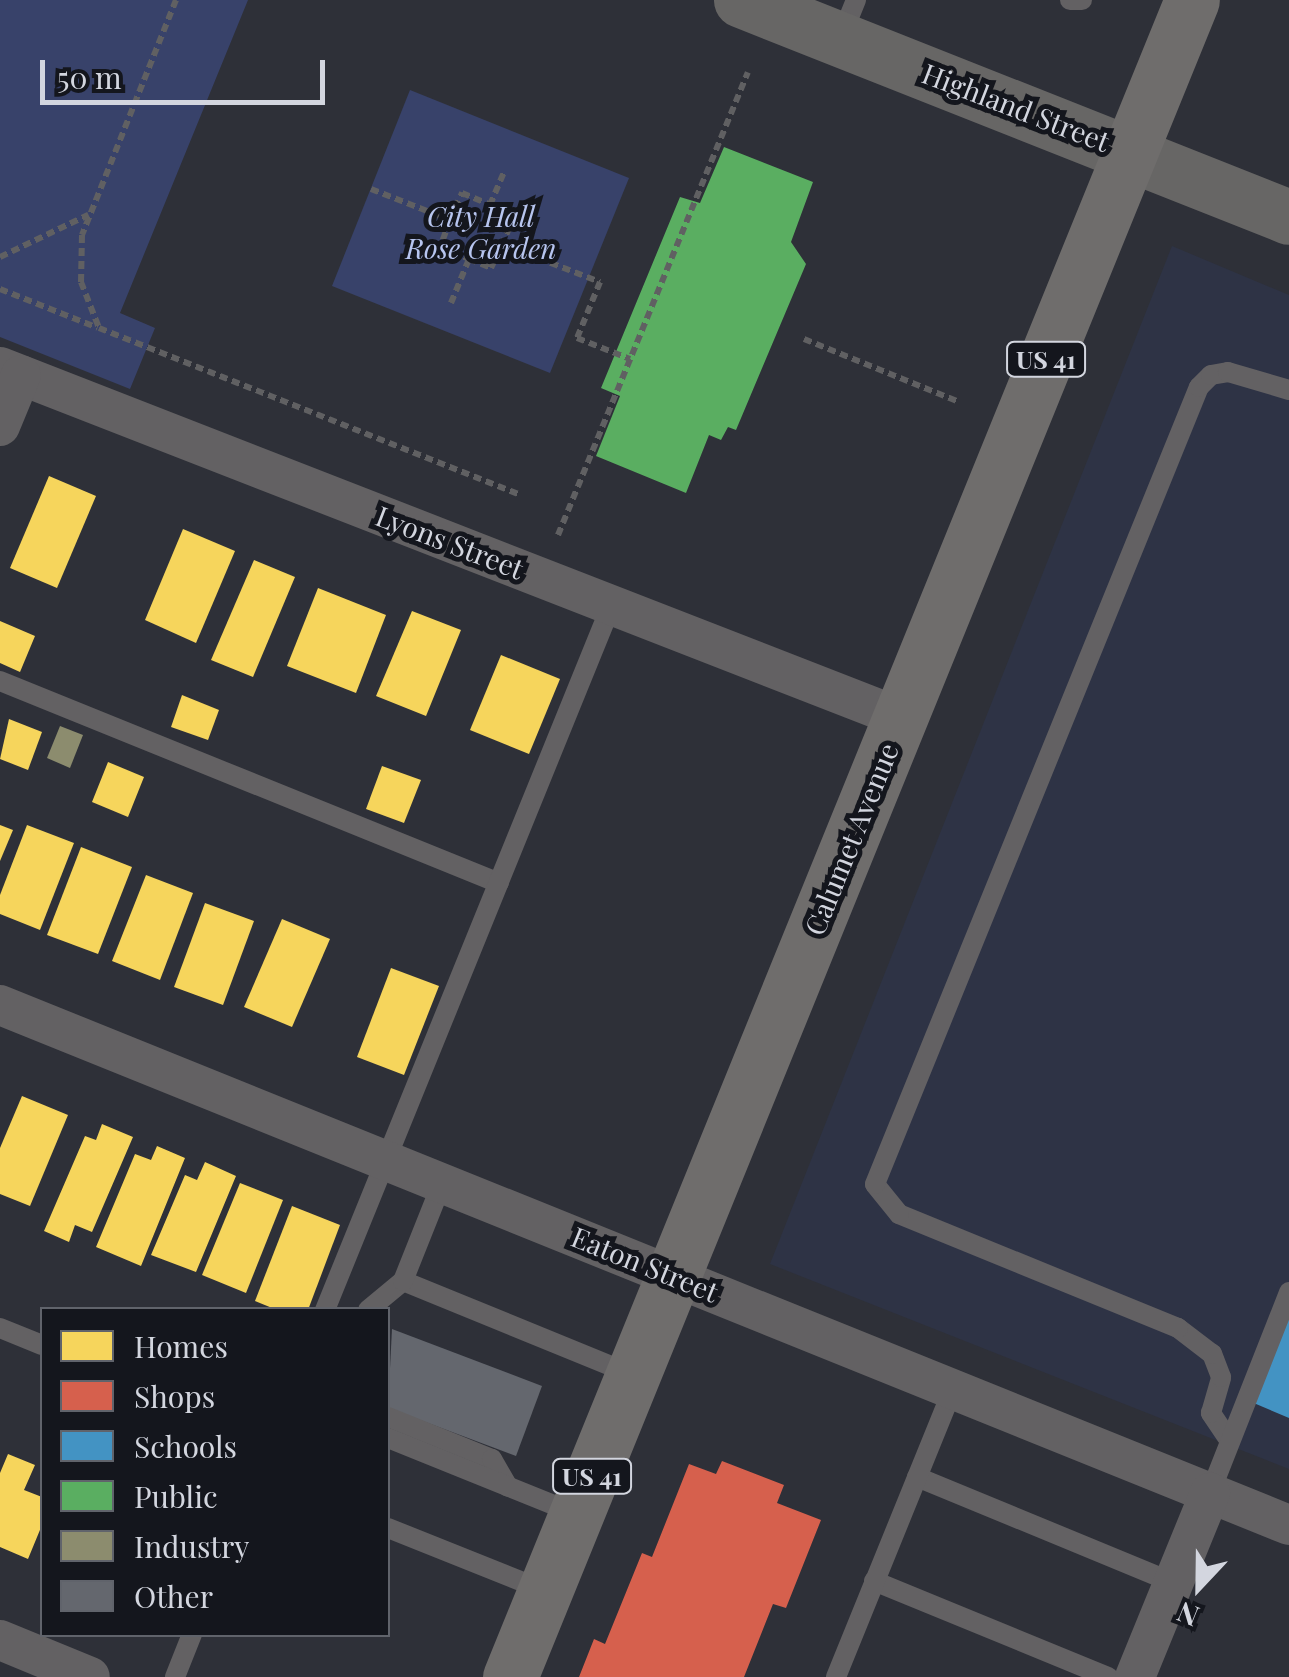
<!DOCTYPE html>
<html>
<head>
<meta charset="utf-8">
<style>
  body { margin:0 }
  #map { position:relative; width:1289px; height:1677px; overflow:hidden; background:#2e3038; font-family:"Playfair Display",serif }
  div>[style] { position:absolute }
  .built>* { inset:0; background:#2e3345 }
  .green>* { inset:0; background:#38426a }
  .homes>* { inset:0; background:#f6d55c }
  .shops>* { inset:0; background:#d6604d }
  .schools>* { inset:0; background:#4393c3 }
  .public>* { inset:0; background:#5aae61 }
  .industry>* { inset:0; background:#8c8c6e }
  .building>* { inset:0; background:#64676e }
  .path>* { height:6px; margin-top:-3px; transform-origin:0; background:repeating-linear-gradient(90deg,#606062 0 8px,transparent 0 13px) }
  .lane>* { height:20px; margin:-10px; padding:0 10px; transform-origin:10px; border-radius:10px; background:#636163 }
  .street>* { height:40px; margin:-20px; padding:0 20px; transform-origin:20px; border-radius:20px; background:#636163 }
  .secondary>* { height:55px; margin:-27.5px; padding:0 27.5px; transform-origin:27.5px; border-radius:27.5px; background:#676665 }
  .primary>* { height:55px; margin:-27.5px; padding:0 27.5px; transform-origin:27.5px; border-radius:27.5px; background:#6f6d6c }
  span { translate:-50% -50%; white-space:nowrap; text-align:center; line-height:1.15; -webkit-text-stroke:10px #14161d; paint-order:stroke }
  .shield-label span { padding:2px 8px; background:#14161d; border:2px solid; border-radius:8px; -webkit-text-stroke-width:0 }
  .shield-label { font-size:25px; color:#d3d6df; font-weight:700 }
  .street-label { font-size:28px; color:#d3d6df }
  .park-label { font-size:28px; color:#b7c5ef; font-style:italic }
  .legend { position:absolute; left:40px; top:1307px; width:350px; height:330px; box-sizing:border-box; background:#14161d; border:2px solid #60636b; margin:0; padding:12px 18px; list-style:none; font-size:30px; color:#d3d6df }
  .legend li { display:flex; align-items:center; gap:20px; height:50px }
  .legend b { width:50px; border:2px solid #60636b }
  .north { position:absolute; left:1149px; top:1537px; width:100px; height:100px; -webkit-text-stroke:8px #14161d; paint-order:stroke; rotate:202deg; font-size:28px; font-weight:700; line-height:40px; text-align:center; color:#d3d6df }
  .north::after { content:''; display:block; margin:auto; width:35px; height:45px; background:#d3d6df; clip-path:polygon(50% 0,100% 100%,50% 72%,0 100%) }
  .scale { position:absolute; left:40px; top:60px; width:285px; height:45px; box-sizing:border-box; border:5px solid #d3d6df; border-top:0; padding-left:12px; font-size:30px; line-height:35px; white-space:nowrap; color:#d3d6df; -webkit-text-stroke:8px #14161d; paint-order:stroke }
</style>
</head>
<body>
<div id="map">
  <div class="built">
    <i style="clip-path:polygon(1172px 246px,1289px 295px,1289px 1469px,770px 1264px)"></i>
  </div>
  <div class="green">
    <i style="clip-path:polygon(0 0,248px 0,120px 313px,155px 328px,130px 389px,0 337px)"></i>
    <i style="clip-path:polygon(410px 90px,629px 178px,550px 373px,332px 286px)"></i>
  </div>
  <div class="homes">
    <i style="clip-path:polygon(49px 476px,96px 496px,57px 588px,10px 568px)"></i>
    <i style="clip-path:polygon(183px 529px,235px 551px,196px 643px,145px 620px)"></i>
    <i style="clip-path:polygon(254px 560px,295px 577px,253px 677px,211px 660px)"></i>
    <i style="clip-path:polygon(318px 588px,386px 615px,356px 693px,287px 666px)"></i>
    <i style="clip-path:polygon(412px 611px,461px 630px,426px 716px,376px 696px)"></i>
    <i style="clip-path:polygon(0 621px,35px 636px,20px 672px,0 663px)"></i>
    <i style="clip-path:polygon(501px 655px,560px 679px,529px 754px,470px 730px)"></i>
    <i style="clip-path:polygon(182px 695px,219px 710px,208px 740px,171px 727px)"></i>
    <i style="clip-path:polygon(9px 719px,42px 732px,28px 770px,0 759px)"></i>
    <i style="clip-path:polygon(108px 762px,144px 777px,128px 817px,92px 802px)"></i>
    <i style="clip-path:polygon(382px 766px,421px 780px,404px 823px,366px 809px)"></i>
    <i style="clip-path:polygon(0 825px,13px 830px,0 861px)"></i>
    <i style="clip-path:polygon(27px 825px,74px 843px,40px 930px,0 914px,0 895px)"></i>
    <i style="clip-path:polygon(81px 847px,132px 867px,98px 954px,47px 935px)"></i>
    <i style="clip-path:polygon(146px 875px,193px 893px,160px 980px,112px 961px)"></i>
    <i style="clip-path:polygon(205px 903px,254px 921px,223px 1005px,174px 987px)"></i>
    <i style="clip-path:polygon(282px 919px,330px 939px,292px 1027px,244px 1007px)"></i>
    <i style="clip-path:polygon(391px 968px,439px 986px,404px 1075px,357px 1057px)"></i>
    <i style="clip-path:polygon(22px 1096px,68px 1115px,30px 1206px,0 1194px,0 1148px)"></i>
    <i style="clip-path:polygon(102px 1124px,133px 1137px,92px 1232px,75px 1225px,69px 1242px,44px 1231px,85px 1136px,96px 1140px)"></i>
    <i style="clip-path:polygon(157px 1146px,185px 1158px,141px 1266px,96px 1247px,135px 1154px,151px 1160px)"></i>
    <i style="clip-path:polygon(205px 1162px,236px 1176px,196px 1272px,151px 1255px,185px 1175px,197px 1180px)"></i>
    <i style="clip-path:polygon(240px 1183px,283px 1200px,246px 1293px,202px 1275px)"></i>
    <i style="clip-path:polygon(292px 1206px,340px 1225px,308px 1310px,277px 1310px,255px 1301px)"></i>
    <i style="clip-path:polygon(8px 1454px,35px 1465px,24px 1490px,42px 1497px,42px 1525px,28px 1559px,0 1547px,0 1473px)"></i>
  </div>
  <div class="shops">
    <i style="clip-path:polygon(722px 1461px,784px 1485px,777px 1503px,821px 1520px,786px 1608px,773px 1604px,744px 1677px,579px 1677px,594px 1639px,605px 1644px,642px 1553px,652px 1557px,689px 1464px,716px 1474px)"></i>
  </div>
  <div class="schools">
    <i style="clip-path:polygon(1289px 1308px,1289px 1418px,1249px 1401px)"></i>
  </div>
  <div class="public">
    <i style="clip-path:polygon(724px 147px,813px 182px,791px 242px,806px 264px,736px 430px,728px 427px,721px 440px,709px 435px,686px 493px,596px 456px,620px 396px,601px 388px,680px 197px,700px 203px)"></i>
  </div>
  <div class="industry">
    <i style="clip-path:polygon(60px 726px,83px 735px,70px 768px,47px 758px)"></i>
  </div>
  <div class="building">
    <i style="clip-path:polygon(392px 1329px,542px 1386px,516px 1456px,388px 1408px)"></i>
  </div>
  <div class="path">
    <i style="left:176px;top:0;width:253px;rotate:111.8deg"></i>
    <i style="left:82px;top:235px;width:47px;rotate:91.2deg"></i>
    <i style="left:81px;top:282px;width:49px;rotate:68.6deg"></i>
    <i style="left:99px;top:328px;width:454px;rotate:21.6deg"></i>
    <i style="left:371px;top:189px;width:85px;rotate:21.4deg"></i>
    <i style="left:450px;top:220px;width:29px;rotate:110deg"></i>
    <i style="left:440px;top:247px;width:31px;rotate:22deg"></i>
    <i style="left:469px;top:259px;width:24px;rotate:22deg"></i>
    <i style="left:491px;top:268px;width:26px;rotate:-65deg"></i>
    <i style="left:502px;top:244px;width:105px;rotate:21.2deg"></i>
    <i style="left:600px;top:282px;width:61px;rotate:112.3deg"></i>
    <i style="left:577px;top:338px;width:57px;rotate:21.6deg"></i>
    <i style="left:490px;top:205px;width:36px;rotate:-67deg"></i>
    <i style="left:450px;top:220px;width:30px;rotate:-66deg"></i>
    <i style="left:462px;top:193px;width:57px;rotate:22.5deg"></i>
    <i style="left:515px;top:215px;width:32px;rotate:114deg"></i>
    <i style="left:0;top:257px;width:98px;rotate:-25.5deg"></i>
    <i style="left:0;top:289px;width:105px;rotate:21.7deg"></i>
    <i style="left:451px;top:303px;width:48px;rotate:-67.8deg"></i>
    <i style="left:804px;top:339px;width:167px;rotate:22.1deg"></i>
    <i style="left:558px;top:535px;width:500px;rotate:-67.69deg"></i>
  </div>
  <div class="lane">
    <i style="left:1070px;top:0;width:12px"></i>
    <i style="left:841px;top:37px;width:40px;rotate:-68deg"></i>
    <i style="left:0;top:681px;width:538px;rotate:22.04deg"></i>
    <i style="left:403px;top:1281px;width:246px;rotate:22.2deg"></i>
    <i style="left:325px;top:1310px;width:760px;rotate:-67.89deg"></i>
    <i style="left:368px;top:1310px;width:45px;rotate:-39.6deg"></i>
    <i style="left:403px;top:1281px;width:105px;rotate:-68.3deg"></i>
    <i style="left:0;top:1328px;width:45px;rotate:22deg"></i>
    <i style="left:388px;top:1417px;width:112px;rotate:22deg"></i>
    <i style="left:492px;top:1459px;width:32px;rotate:60deg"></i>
    <i style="left:1227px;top:1437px;width:29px;rotate:-124deg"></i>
    <i style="left:1211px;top:1413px;width:37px;rotate:-74deg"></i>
    <i style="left:1221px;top:1377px;width:25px;rotate:-111deg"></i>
    <i style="left:1212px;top:1354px;width:43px;rotate:-142.6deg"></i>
    <i style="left:1178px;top:1328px;width:301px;rotate:-157.8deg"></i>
    <i style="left:899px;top:1214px;width:38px;rotate:-129deg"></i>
    <i style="left:875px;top:1184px;width:860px;rotate:-67.88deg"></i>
    <i style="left:1199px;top:387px;width:17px;rotate:-45deg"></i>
    <i style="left:1211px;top:375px;width:17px;rotate:-10deg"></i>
    <i style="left:1228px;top:372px;width:64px;rotate:16.4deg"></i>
    <i style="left:388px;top:1438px;width:203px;rotate:22deg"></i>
    <i style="left:917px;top:1477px;width:278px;rotate:22.4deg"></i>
    <i style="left:1210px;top:1493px;width:216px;rotate:-68.5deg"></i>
    <i style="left:388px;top:1528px;width:167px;rotate:21.8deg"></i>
    <i style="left:874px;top:1581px;width:253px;rotate:22.3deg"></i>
    <i style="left:175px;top:1677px;width:46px;rotate:-68.4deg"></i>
    <i style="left:836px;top:1677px;width:311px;rotate:-67.9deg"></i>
  </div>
  <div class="street">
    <i style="left:0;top:367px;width:967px;rotate:21.28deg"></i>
    <i style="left:0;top:426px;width:55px;rotate:-67.6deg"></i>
    <i style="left:0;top:1005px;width:1390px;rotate:21.97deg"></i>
    <i style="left:0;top:1640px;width:97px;rotate:22.3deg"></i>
    <i style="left:1135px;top:1677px;width:199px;rotate:-67.8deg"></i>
  </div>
  <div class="secondary">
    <i style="left:741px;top:0;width:589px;rotate:21.6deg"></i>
  </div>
  <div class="primary">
    <i style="left:510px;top:1677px;width:1810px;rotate:-67.87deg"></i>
  </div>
  <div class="shield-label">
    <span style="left:1046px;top:359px">US 41</span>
    <span style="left:592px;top:1476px">US 41</span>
  </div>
  <div class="street-label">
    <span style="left:1016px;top:107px;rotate:21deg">Highland Street</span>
    <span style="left:450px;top:542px;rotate:21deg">Lyons Street</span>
    <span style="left:851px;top:839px;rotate:-68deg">Calumet Avenue</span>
    <span style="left:645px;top:1264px;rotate:22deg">Eaton Street</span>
  </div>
  <div class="park-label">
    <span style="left:481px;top:232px">City Hall<br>Rose Garden</span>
  </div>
  <ul class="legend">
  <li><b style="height:28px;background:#f6d55c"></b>Homes</li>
  <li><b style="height:28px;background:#d6604d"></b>Shops</li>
  <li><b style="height:28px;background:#4393c3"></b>Schools</li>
  <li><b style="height:28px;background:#5aae61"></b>Public</li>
  <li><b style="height:28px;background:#8c8c6e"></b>Industry</li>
  <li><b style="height:28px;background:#64676e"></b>Other</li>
  </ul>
  <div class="north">N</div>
  <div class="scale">50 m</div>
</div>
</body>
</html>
